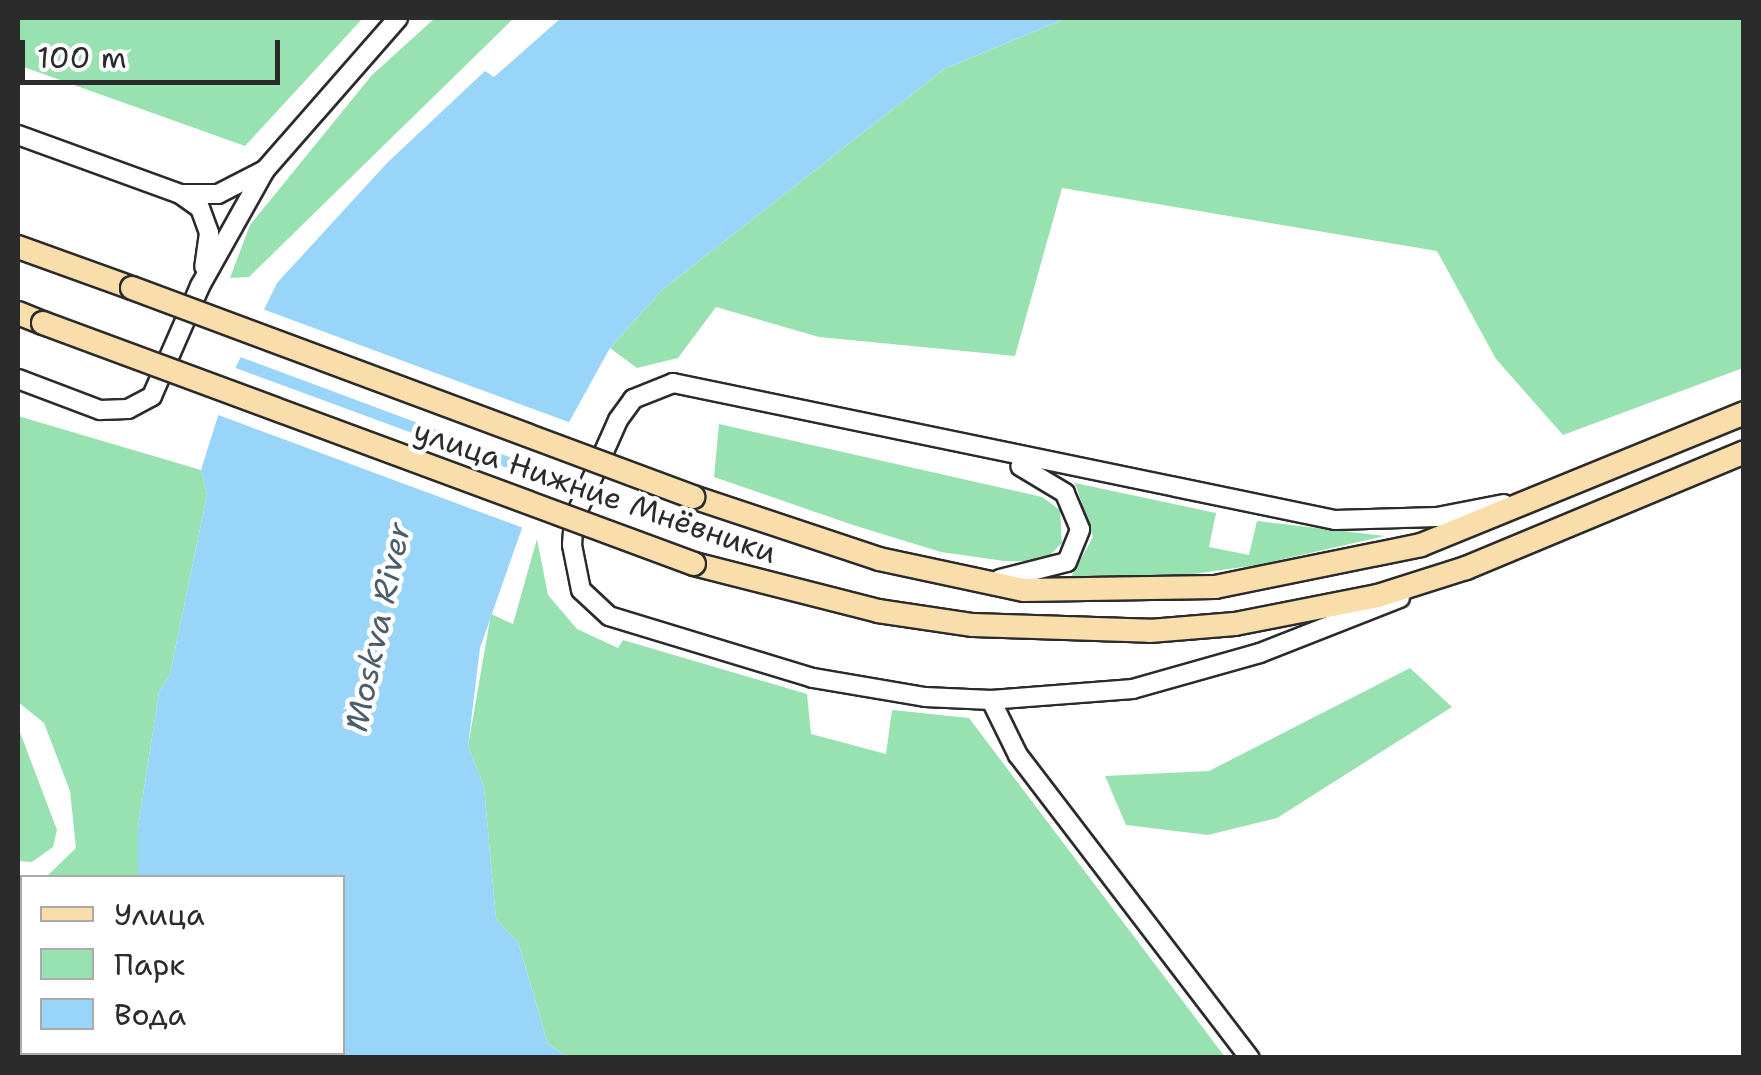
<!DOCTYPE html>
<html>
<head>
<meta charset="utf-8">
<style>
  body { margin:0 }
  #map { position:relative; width:1761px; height:1075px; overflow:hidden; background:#fff; font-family:"Shantell Sans",sans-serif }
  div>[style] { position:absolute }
  .green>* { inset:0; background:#98e1b0 }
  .water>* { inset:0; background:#99d4f9 }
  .pier>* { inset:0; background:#fff }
  .roads { filter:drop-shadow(2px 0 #2b2b2b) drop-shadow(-2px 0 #2b2b2b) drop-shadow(0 2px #2b2b2b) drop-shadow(0 -2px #2b2b2b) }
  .minor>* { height:18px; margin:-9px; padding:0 9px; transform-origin:9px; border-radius:9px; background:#fff }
  .major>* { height:22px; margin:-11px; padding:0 11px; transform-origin:11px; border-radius:11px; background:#f9deab }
  .bridges { filter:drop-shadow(2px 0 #2b2b2b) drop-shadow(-2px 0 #2b2b2b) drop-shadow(0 2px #2b2b2b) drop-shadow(0 -2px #2b2b2b) }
  .major-bridge>* { height:22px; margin:-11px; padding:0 11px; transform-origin:11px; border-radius:11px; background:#f9deab }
  span { translate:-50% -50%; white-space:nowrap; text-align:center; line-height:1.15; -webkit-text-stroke:9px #fff; paint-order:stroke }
  .street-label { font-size:30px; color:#2b2b2b }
  .water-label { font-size:32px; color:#4c5e69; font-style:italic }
  .frame { position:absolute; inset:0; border:20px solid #2b2b2b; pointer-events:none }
  .legend { position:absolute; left:20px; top:875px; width:325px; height:180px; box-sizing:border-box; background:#fff; border:2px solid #aaa; margin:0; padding:12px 18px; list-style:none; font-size:30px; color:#2b2b2b }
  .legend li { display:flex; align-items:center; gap:20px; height:50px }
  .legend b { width:50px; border:2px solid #aaa }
  .scale { position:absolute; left:20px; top:40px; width:260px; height:45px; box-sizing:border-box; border:5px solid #2b2b2b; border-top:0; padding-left:12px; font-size:30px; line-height:35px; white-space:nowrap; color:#2b2b2b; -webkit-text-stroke:8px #fff; paint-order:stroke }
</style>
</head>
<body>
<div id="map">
  <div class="green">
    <i style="clip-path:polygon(18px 18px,363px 18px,245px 146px,18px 65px)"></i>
    <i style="clip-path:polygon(435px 18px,514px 18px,249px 277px,230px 278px,250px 225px,372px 75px)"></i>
    <i style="clip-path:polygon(1067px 18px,1743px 18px,1743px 368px,1563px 435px,1496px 359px,1437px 251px,1062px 188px,1015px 356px,819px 337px,716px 307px,678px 358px,637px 368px,610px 348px,662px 290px,944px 69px)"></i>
    <i style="clip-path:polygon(18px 416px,201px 470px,207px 495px,170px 674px,159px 692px,138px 828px,138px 877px,46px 877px,76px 848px,70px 791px,44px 723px,18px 702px)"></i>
    <i style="clip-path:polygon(719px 424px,1042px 497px,1060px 510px,1062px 543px,1044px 561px,1004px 561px,941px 552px,853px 525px,714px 477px)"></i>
    <i style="clip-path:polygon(1075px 483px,1216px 513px,1209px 547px,1249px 555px,1257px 521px,1385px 536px,1257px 565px,1172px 577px,1070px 579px,1093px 537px)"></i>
    <i style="clip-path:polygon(537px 539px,548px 595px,577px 629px,618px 648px,623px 640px,807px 694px,811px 734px,886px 754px,892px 710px,969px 718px,1225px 1057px,568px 1057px,548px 1044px,518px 942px,496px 919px,484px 787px,468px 746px,491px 614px,513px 624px)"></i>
    <i style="clip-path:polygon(1410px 668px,1452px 707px,1277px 818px,1208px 835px,1126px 825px,1105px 776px,1209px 771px)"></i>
    <i style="clip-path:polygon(18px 727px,57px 830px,53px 847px,32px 862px,18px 861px)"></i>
    <i style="clip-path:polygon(70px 1052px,198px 1052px,203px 1057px,70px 1058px)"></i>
  </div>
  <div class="water">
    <i style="clip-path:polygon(561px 18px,1067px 18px,944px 69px,662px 290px,610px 348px,542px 471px,480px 648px,468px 746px,484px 787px,496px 919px,518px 942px,548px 1044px,568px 1057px,203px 1057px,198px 1053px,342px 1052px,342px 878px,138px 878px,138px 828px,159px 692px,170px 674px,207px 495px,201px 470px,229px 381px,277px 283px,387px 163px,485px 71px,494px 77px)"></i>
  </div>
  <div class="pier">
    <i style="clip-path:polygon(257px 307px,574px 424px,547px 471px,235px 355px)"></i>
    <i style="clip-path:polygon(230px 366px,543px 481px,526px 529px,213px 413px)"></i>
  </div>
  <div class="roads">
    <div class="minor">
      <i style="left:18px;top:135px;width:172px;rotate:20deg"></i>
      <i style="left:180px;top:194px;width:24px;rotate:35deg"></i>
      <i style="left:200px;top:208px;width:27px;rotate:70deg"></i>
      <i style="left:209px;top:233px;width:34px;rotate:98deg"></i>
      <i style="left:180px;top:194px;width:38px"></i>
      <i style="left:218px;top:194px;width:53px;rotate:-27.1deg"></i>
      <i style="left:265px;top:170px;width:202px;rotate:-48.8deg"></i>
      <i style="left:18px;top:379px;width:88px;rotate:20.7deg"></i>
      <i style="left:100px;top:410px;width:28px;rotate:-2deg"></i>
      <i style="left:128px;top:409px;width:27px;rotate:-28deg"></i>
      <i style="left:152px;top:396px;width:120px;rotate:-66.4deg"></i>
      <i style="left:200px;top:286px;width:133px;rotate:-60.7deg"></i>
      <i style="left:1000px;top:579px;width:69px;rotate:-14.2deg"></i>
      <i style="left:1067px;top:562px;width:35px;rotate:-68deg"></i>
      <i style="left:1080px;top:529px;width:39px;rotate:-113deg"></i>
      <i style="left:1065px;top:493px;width:52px;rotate:-149deg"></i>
      <i style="left:1400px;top:598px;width:150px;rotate:158.6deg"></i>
      <i style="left:1260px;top:653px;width:132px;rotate:164.2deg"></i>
      <i style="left:1133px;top:689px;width:142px;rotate:175.6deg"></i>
      <i style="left:991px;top:700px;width:66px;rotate:-177.4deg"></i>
      <i style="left:925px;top:697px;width:114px;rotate:-170.4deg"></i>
      <i style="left:813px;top:678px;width:213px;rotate:-163.1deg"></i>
      <i style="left:609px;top:616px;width:38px;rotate:-137deg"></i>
      <i style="left:581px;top:590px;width:46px;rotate:-101.3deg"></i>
      <i style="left:572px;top:545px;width:26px;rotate:-86deg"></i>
      <i style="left:574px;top:519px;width:108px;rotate:-66deg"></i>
      <i style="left:618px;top:420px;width:26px;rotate:-54deg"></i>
      <i style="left:633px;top:399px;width:43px;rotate:-21.8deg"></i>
      <i style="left:673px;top:383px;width:676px;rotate:11.69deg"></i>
      <i style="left:1335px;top:520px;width:102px;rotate:-1.7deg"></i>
      <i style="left:1437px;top:517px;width:68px;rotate:-11deg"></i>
      <i style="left:991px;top:700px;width:61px;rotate:63.9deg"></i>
      <i style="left:1018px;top:755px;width:382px;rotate:52.6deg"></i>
    </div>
    <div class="major">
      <i style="left:18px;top:247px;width:121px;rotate:19.8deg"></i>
      <i style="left:18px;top:313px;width:27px;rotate:22deg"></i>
      <i style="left:693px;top:497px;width:196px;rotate:18.4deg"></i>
      <i style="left:879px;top:559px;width:148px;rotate:12.1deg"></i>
      <i style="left:1024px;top:590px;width:191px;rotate:-0.9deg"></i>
      <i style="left:1215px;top:587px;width:210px;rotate:-11.5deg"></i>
      <i style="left:1421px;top:545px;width:349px;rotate:-22.2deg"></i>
      <i style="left:694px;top:564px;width:190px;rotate:14.3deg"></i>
      <i style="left:878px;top:611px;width:96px;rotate:8.4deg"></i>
      <i style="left:973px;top:625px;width:177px;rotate:1.9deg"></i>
      <i style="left:1150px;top:631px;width:85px;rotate:-4.7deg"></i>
      <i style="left:1235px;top:624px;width:146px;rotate:-11.1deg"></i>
      <i style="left:1378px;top:596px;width:92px;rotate:-17.7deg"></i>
      <i style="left:1466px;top:568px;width:301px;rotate:-22.6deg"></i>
    </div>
  </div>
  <div class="bridges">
    <div class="major-bridge">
      <i style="left:132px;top:288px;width:599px;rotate:20.43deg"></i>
      <i style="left:43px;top:323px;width:694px;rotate:20.31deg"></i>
    </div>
  </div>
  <div class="street-label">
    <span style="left:595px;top:492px;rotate:19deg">улица Нижние Мнёвники</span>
  </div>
  <div class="water-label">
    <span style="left:378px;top:627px;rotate:-78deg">Moskva River</span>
  </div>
  <div class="frame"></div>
  <ul class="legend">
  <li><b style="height:12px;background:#f9deab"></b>Улица</li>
  <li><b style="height:28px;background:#98e1b0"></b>Парк</li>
  <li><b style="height:28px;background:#99d4f9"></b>Вода</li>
  </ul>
  <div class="scale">100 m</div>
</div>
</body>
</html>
